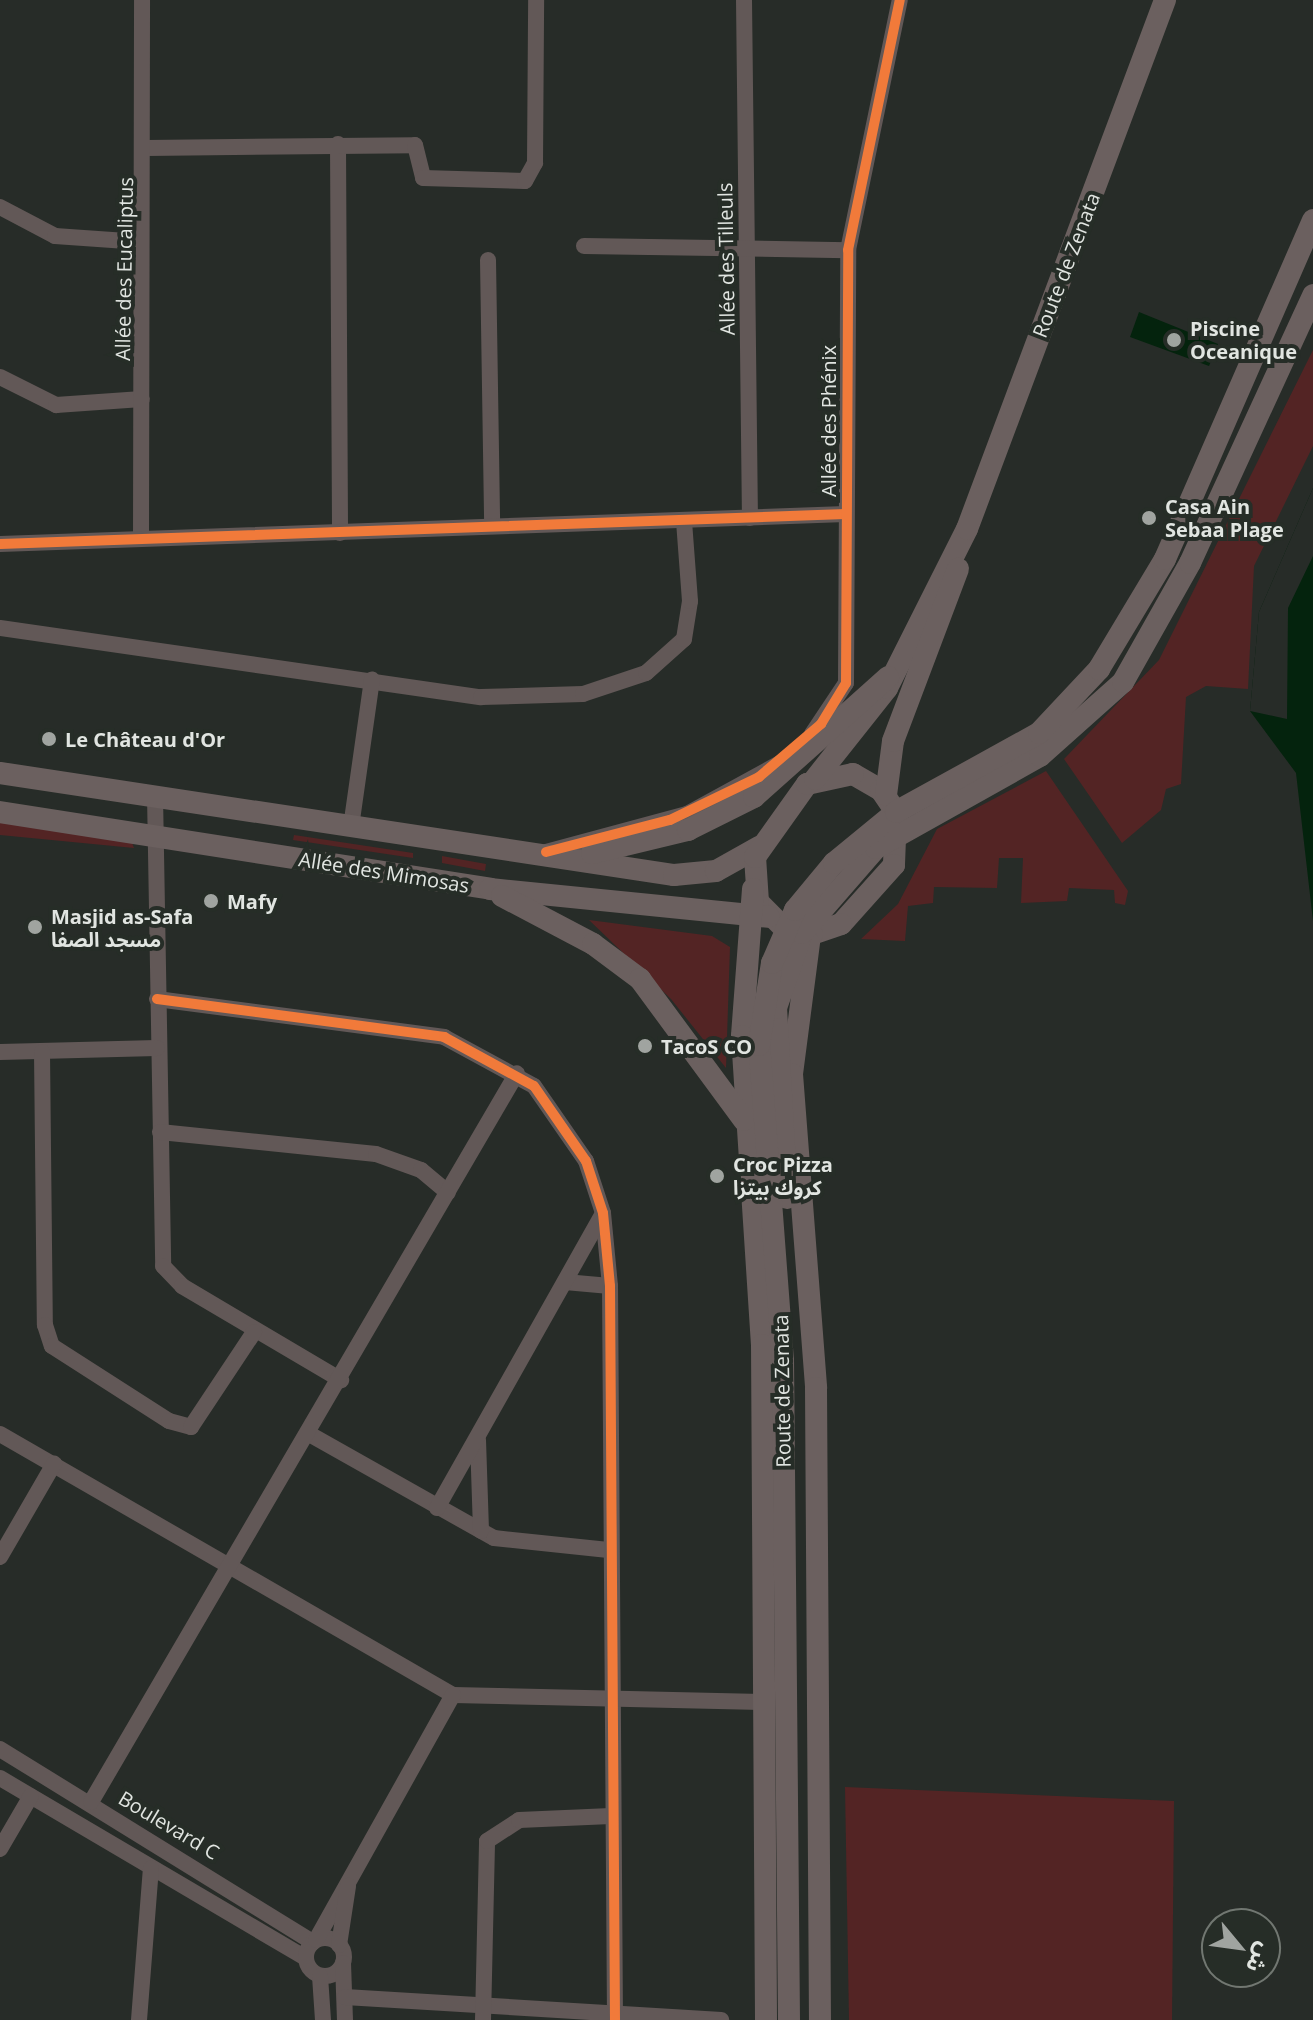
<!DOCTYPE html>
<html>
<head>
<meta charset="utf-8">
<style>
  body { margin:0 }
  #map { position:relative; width:1313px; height:2020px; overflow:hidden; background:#272c28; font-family:"Open Sans","Noto Sans Arabic",sans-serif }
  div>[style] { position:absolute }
  .green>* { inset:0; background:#532424 }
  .water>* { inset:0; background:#04230d }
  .pier>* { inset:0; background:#272c28 }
  .minor>* { height:16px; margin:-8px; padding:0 8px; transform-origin:8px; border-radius:8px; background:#625857 }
  .minor>.ring { margin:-8px; padding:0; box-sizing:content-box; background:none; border:16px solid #625857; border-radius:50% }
  .major>* { height:22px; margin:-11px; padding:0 11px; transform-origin:11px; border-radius:11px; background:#6b605f }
  .cycleway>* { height:10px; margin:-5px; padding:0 5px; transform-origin:5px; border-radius:5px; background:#f17a3a }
  .dots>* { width:22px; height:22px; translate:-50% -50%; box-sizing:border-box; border:4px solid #262d27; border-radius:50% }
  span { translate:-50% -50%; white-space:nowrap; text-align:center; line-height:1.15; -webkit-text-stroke:8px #262d27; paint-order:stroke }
  .street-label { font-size:20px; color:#e1e5e1 }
  .poi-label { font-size:20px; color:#e1e5e1; font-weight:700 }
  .left { translate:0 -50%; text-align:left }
  .north { position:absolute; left:1201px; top:1908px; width:80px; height:80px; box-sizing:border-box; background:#262d27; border:2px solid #717771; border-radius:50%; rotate:119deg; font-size:22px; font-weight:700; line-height:32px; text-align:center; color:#e1e5e1 }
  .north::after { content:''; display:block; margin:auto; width:28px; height:36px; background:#a0a4a0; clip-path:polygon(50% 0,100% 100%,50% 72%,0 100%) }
</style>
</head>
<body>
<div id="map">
  <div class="green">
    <i style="clip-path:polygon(1313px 350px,1313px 446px,1254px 566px,1248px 689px,1206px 686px,1186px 697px,1181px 784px,1166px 789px,1161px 810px,1122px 843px,1064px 759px,1159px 660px)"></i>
    <i style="clip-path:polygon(1046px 771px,1128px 891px,1125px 905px,1115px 903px,1114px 890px,1069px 888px,1067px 901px,1021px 903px,1023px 858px,999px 858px,997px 888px,934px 887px,933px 903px,908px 906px,905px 941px,861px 939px,898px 904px,937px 829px)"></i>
    <i style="clip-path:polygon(0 819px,130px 837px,134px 848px,0 835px)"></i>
    <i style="clip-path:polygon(294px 835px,413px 853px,413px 858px,293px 840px)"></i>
    <i style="clip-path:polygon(442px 856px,486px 864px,485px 871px,442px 863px)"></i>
    <i style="clip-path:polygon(589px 920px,712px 936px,730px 947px,726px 1068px,671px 999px)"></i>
    <i style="clip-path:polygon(845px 1787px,1174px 1801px,1172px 2020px,849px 2020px)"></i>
  </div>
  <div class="water">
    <i style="clip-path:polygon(1139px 312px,1218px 344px,1209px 366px,1130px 337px)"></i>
    <i style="clip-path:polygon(1313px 488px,1313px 921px,1296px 773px,1250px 711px,1259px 612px)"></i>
  </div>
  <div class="pier">
    <i style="clip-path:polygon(1313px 488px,1313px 556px,1288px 608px,1287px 719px,1250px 711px,1259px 612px)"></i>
  </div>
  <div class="minor">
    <i style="left:744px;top:0;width:518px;rotate:89.34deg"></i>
    <i style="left:338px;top:144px;width:389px;rotate:89.7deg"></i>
    <i style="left:146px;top:148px;width:269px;rotate:-0.6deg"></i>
    <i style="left:415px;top:145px;width:34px;rotate:76deg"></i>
    <i style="left:423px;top:178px;width:102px;rotate:1.7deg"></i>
    <i style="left:525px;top:181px;width:21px;rotate:-61deg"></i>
    <i style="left:535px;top:163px;width:163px;rotate:-89.6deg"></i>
    <i style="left:0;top:207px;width:62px;rotate:27.8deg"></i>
    <i style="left:55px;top:236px;width:86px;rotate:4deg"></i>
    <i style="left:584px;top:246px;width:264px;rotate:0.9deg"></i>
    <i style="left:488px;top:260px;width:265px;rotate:89.1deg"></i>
    <i style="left:0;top:377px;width:63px;rotate:26.6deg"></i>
    <i style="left:56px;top:405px;width:86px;rotate:-4deg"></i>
    <i style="left:141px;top:538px;width:538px;rotate:-89.89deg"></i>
    <i style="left:0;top:544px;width:846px;rotate:-2.03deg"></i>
    <i style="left:0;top:628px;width:486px;rotate:8.2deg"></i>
    <i style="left:481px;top:697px;width:102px;rotate:-1.7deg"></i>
    <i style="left:583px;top:694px;width:66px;rotate:-18.4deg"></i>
    <i style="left:646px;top:673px;width:51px;rotate:-41.8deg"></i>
    <i style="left:684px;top:639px;width:38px;rotate:-81deg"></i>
    <i style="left:690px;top:601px;width:80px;rotate:-94.3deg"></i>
    <i style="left:812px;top:734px;width:61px;rotate:-56.3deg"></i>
    <i style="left:846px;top:683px;width:433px;rotate:-89.7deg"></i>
    <i style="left:848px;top:250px;width:255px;rotate:-78.3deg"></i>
    <i style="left:155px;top:795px;width:471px;rotate:89deg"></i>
    <i style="left:163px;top:1266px;width:28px;rotate:46deg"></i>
    <i style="left:182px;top:1286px;width:185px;rotate:30.6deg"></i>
    <i style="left:351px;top:827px;width:149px;rotate:-81.9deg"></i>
    <i style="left:546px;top:852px;width:146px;rotate:-15.1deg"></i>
    <i style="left:687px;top:814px;width:106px;rotate:-28.7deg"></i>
    <i style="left:157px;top:999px;width:290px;rotate:7.5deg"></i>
    <i style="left:444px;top:1037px;width:102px;rotate:28.6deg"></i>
    <i style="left:534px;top:1086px;width:91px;rotate:55.3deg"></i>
    <i style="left:586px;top:1161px;width:55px;rotate:71.9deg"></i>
    <i style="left:603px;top:1213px;width:73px;rotate:84.5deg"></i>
    <i style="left:610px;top:1286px;width:734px;rotate:89.61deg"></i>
    <i style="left:0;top:1052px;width:157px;rotate:-1.5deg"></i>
    <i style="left:42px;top:1052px;width:273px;rotate:89.4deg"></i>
    <i style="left:45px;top:1325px;width:22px;rotate:72deg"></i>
    <i style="left:52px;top:1346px;width:139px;rotate:32.7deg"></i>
    <i style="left:169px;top:1421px;width:23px;rotate:15deg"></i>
    <i style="left:191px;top:1427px;width:114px;rotate:-56.4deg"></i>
    <i style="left:160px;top:1132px;width:217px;rotate:5.8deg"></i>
    <i style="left:376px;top:1154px;width:48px;rotate:19.6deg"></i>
    <i style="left:421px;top:1170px;width:35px;rotate:40deg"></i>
    <i style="left:565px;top:1282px;width:45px;rotate:5.1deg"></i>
    <i style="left:0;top:1434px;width:523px;rotate:29.95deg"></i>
    <i style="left:453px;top:1695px;width:309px;rotate:1.3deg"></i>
    <i style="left:311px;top:1435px;width:210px;rotate:29.4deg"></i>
    <i style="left:494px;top:1538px;width:115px;rotate:6deg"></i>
    <i style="left:478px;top:1440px;width:91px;rotate:88.1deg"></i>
    <i style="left:437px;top:1508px;width:338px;rotate:-60.6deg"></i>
    <i style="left:0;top:1557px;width:108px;rotate:-59.9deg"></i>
    <i style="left:0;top:1749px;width:368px;rotate:31.7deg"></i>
    <i style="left:0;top:1778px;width:354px;rotate:30.5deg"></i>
    <i style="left:91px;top:1802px;width:844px;rotate:-59.7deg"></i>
    <i style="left:0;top:1849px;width:61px;rotate:-59.7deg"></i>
    <i class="ring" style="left:306px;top:1938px;width:22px;height:22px"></i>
    <i style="left:316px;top:1940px;width:281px;rotate:-60.8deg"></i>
    <i style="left:339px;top:1945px;width:60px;rotate:-81.3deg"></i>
    <i style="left:343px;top:1963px;width:57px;rotate:88deg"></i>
    <i style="left:320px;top:1976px;width:44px;rotate:86.1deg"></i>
    <i style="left:345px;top:1997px;width:377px;rotate:3.5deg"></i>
    <i style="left:139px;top:2020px;width:152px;rotate:-85.5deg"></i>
    <i style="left:483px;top:2020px;width:179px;rotate:-88.7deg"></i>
    <i style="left:487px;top:1841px;width:38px;rotate:-33deg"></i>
    <i style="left:519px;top:1820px;width:92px;rotate:-2.5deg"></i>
  </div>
  <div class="major">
    <i style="left:0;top:773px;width:682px;rotate:8.61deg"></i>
    <i style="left:674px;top:875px;width:42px;rotate:-5.4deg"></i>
    <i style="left:716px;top:871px;width:49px;rotate:-29.2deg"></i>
    <i style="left:853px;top:774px;width:32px;rotate:30deg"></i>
    <i style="left:881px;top:790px;width:27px;rotate:56deg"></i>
    <i style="left:896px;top:812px;width:53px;rotate:92.2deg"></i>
    <i style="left:894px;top:865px;width:79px;rotate:131.9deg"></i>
    <i style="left:841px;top:924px;width:31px;rotate:161deg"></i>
    <i style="left:812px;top:934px;width:27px;rotate:-170deg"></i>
    <i style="left:785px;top:929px;width:38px;rotate:-135deg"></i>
    <i style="left:758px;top:902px;width:45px;rotate:-93.8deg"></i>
    <i style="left:755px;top:857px;width:90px;rotate:-54.5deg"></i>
    <i style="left:807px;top:784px;width:47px;rotate:-12.3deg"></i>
    <i style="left:815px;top:779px;width:116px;rotate:-51.6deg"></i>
    <i style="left:887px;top:688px;width:178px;rotate:-63.3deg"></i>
    <i style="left:967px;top:529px;width:565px;rotate:-69.48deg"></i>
    <i style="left:886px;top:795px;width:54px;rotate:-82.6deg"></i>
    <i style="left:893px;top:741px;width:184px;rotate:-69.3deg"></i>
    <i style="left:0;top:812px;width:496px;rotate:8.9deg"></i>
    <i style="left:490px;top:889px;width:280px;rotate:5.7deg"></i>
    <i style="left:592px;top:853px;width:99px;rotate:-13.5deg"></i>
    <i style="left:688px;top:830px;width:74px;rotate:-26.6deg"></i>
    <i style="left:754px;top:797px;width:180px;rotate:-41.8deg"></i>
    <i style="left:753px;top:889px;width:147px;rotate:94.3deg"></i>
    <i style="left:742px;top:1036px;width:310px;rotate:86.3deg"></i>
    <i style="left:762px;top:1345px;width:675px;rotate:89.66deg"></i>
    <i style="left:502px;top:896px;width:103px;rotate:27.8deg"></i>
    <i style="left:593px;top:944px;width:59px;rotate:36.7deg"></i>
    <i style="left:640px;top:979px;width:175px;rotate:53.6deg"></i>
    <i style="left:809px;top:943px;width:132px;rotate:97.4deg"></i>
    <i style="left:792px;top:1074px;width:315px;rotate:85.6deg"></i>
    <i style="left:816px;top:1388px;width:632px;rotate:89.64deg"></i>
    <i style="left:787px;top:1198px;width:190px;rotate:-93.3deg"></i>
    <i style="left:776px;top:1008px;width:79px;rotate:-70.9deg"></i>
    <i style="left:802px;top:933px;width:113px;rotate:-49deg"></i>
    <i style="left:876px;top:848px;width:188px;rotate:-29.3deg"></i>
    <i style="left:1040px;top:756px;width:111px;rotate:-41.7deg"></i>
    <i style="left:1123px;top:682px;width:137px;rotate:-60.6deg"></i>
    <i style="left:1190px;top:563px;width:295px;rotate:-65.3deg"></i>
    <i style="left:789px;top:2020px;width:659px;rotate:-90.52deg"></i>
    <i style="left:783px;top:1361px;width:317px;rotate:-94.3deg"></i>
    <i style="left:759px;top:1045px;width:83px;rotate:-81deg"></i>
    <i style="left:772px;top:963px;width:58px;rotate:-66.5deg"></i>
    <i style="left:795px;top:910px;width:61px;rotate:-50.3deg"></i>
    <i style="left:834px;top:863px;width:80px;rotate:-39.4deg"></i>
    <i style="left:896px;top:812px;width:163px;rotate:-28.9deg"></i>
    <i style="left:1039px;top:733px;width:88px;rotate:-46.8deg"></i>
    <i style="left:1099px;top:669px;width:128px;rotate:-59deg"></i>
    <i style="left:1165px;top:559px;width:370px;rotate:-66.4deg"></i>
  </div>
  <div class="cycleway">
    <i style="left:0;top:544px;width:846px;rotate:-2.03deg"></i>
    <i style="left:546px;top:852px;width:128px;rotate:-14.5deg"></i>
    <i style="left:670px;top:820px;width:99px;rotate:-25.8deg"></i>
    <i style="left:759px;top:777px;width:82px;rotate:-40.5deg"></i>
    <i style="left:821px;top:724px;width:48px;rotate:-58.6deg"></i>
    <i style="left:846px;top:683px;width:433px;rotate:-89.7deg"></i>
    <i style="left:848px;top:250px;width:255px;rotate:-78.3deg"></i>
    <i style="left:157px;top:999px;width:290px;rotate:7.5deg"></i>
    <i style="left:444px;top:1037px;width:102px;rotate:28.6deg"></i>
    <i style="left:534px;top:1086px;width:91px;rotate:55.3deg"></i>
    <i style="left:586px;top:1161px;width:55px;rotate:71.9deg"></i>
    <i style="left:603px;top:1213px;width:73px;rotate:84.5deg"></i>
    <i style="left:610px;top:1286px;width:734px;rotate:89.61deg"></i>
  </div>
  <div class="dots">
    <i style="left:1174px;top:340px;background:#a0a4a0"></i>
    <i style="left:1149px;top:518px;background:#a0a4a0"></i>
    <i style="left:49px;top:739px;background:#a0a4a0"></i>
    <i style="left:211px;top:901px;background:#a0a4a0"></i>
    <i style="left:35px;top:927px;background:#a0a4a0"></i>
    <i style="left:645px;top:1046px;background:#a0a4a0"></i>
    <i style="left:717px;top:1176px;background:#a0a4a0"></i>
  </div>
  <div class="street-label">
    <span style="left:726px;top:259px;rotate:-91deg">Allée des Tilleuls</span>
    <span style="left:1066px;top:265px;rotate:-69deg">Route de Zenata</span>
    <span style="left:124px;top:269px;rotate:-89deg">Allée des Eucaliptus</span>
    <span style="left:828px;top:421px;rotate:-90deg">Allée des Phénix</span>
    <span style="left:384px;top:872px;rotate:9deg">Allée des Mimosas</span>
    <span style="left:782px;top:1391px;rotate:-91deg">Route de Zenata</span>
    <span style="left:169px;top:1825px;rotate:31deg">Boulevard C</span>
  </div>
  <div class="poi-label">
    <span class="left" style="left:1190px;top:340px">Piscine<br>Oceanique</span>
    <span class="left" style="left:1165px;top:518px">Casa Ain<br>Sebaa Plage</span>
    <span class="left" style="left:65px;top:739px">Le Château d'Or</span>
    <span class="left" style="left:227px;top:901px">Mafy</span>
    <span class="left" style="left:51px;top:928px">Masjid as-Safa<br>مسجد الصفا</span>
    <span class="left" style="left:661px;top:1046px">TacoS CO</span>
    <span class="left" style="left:733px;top:1176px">Croc Pizza<br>كروك بيتزا</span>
  </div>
  <div class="north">ش</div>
</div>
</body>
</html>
